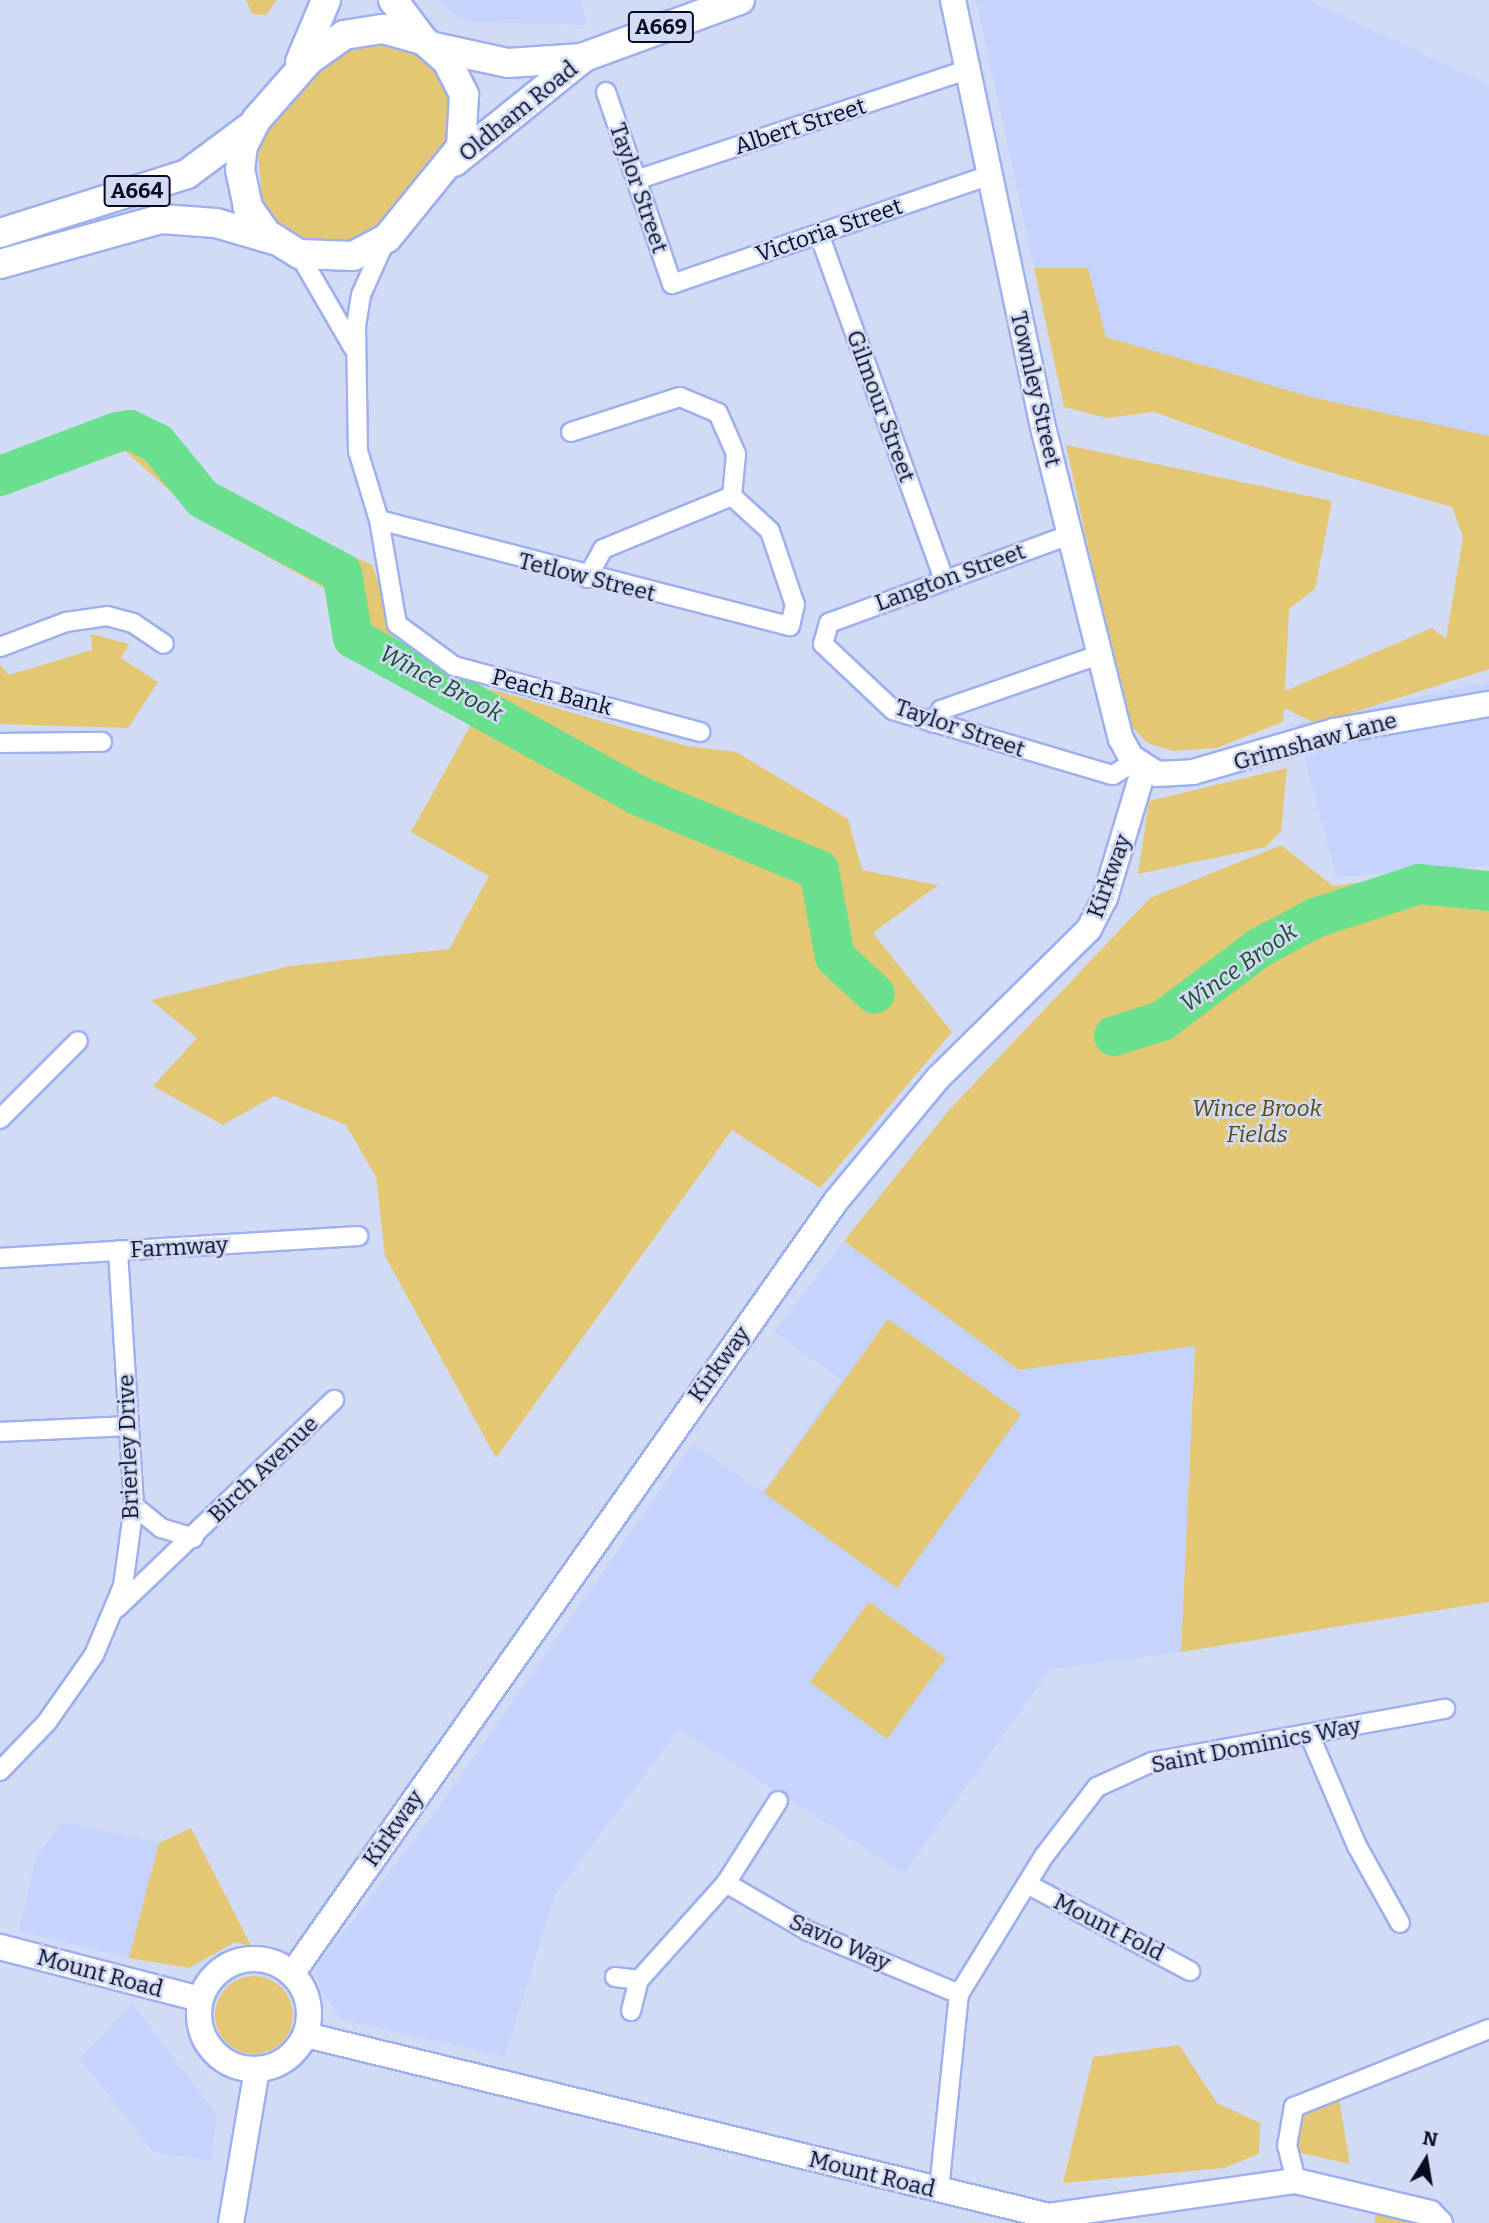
<!DOCTYPE html>
<html>
<head>
<meta charset="utf-8">
<style>
  body { margin:0 }
  #map { position:relative; width:1489px; height:2223px; overflow:hidden; background:#d2dbf5; font-family:Bitter,serif }
  div>[style] { position:absolute }
  .built>* { inset:0; background:#c5d3fd }
  .green>* { inset:0; background:#e4c773 }
  .round { border-radius:50% }
  .river>* { height:40px; margin:-20px; padding:0 20px; transform-origin:20px; border-radius:20px; background:#6ae08e }
  .roads { filter:drop-shadow(2px 0 #9eb0ee) drop-shadow(-2px 0 #9eb0ee) drop-shadow(0 2px #9eb0ee) drop-shadow(0 -2px #9eb0ee) }
  .street>* { height:18px; margin:-9px; padding:0 9px; transform-origin:9px; border-radius:9px; background:#fff }
  .secondary>* { height:24px; margin:-12px; padding:0 12px; transform-origin:12px; border-radius:12px; background:#fff }
  .secondary>.ring { margin:-12px; padding:0; box-sizing:content-box; background:none; border:24px solid #fff; border-radius:50% }
  .primary>* { height:28px; margin:-14px; padding:0 14px; transform-origin:14px; border-radius:14px; background:#fff }
  span { translate:-50% -50%; white-space:nowrap; text-align:center; line-height:1.15; -webkit-text-stroke:5px #d2dbf5; paint-order:stroke }
  .shield-label span { padding:2px 5px; background:#d2dbf5; border:2px solid; border-radius:5px; -webkit-text-stroke-width:0 }
  .shield-label { font-size:21px; color:#070c21; font-weight:700 }
  .street-label { font-size:23px; color:#070c21 }
  .park-label { font-size:23px; color:#5c4b14; font-style:italic }
  .water-label { font-size:24px; color:#204f2e; font-style:italic }
  .north { position:absolute; left:1391px; top:2125px; width:70px; height:70px; -webkit-text-stroke:5px #d2dbf5; paint-order:stroke; rotate:11deg; font-size:19px; font-weight:700; line-height:28px; text-align:center; color:#070c21 }
  .north::after { content:''; display:block; margin:auto; width:24px; height:32px; background:#070c21; clip-path:polygon(50% 0,100% 100%,50% 72%,0 100%) }
</style>
</head>
<body>
<div id="map">
  <div class="built">
    <i style="clip-path:polygon(436px 0,581px 0,588px 25px,467px 22px)"></i>
    <i style="clip-path:polygon(976px 0,1309px 0,1489px 85px,1489px 459px,1048px 331px)"></i>
    <i style="clip-path:polygon(1489px 681px,1489px 866px,1336px 877px,1296px 724px)"></i>
    <i style="clip-path:polygon(844px 1241px,1019px 1370px,1195px 1346px,1181px 1652px,1051px 1669px,904px 1873px,679px 1729px,555px 1895px,505px 2056px,342px 2020px,320px 1989px,316px 1968px,434px 1814px,692px 1444px,763px 1492px,841px 1380px,774px 1332px)"></i>
    <i style="clip-path:polygon(62px 1822px,159px 1843px,129px 1958px,19px 1931px,36px 1857px)"></i>
    <i style="clip-path:polygon(132px 2003px,217px 2115px,211px 2161px,153px 2152px,80px 2059px)"></i>
  </div>
  <div class="green">
    <i style="clip-path:polygon(246px 0,276px 0,267px 15px,252px 14px)"></i>
    <i style="clip-path:polygon(382px 44px,415px 53px,435px 71px,449px 99px,447px 141px,377px 227px,349px 242px,304px 240px,277px 223px,262px 201px,258px 151px,269px 127px,319px 71px,350px 49px)"></i>
    <i style="clip-path:polygon(1034px 268px,1088px 268px,1106px 337px,1311px 397px,1489px 436px,1489px 669px,1317px 724px,1284px 708px,1283px 722px,1216px 748px,1174px 751px,1147px 743px,1125px 719px,1066px 445px,1332px 501px,1315px 589px,1289px 609px,1285px 691px,1432px 628px,1446px 639px,1463px 537px,1452px 507px,1301px 464px,1154px 412px,1107px 418px,1064px 407px)"></i>
    <i style="clip-path:polygon(152px 431px,222px 497px,372px 565px,396px 631px,390px 666px,346px 635px,343px 604px,324px 588px,205px 522px,125px 451px,0 491px,0 466px,92px 435px)"></i>
    <i style="clip-path:polygon(91px 634px,129px 644px,121px 658px,158px 682px,128px 728px,0 724px,0 665px,9px 675px,92px 650px)"></i>
    <i style="clip-path:polygon(491px 689px,686px 746px,736px 752px,848px 819px,862px 870px,938px 885px,873px 933px,952px 1032px,820px 1188px,732px 1130px,496px 1458px,385px 1256px,376px 1177px,346px 1125px,274px 1096px,223px 1125px,153px 1086px,197px 1038px,151px 1000px,290px 966px,449px 949px,489px 876px,411px 832px)"></i>
    <i style="clip-path:polygon(1287px 768px,1281px 831px,1266px 847px,1138px 874px,1149px 801px)"></i>
    <i style="clip-path:polygon(1281px 845px,1333px 886px,1436px 872px,1489px 872px,1489px 1602px,1181px 1652px,1195px 1346px,1019px 1370px,844px 1241px,949px 1110px,1150px 898px)"></i>
    <i style="clip-path:polygon(888px 1319px,1021px 1414px,897px 1588px,764px 1493px)"></i>
    <i style="clip-path:polygon(869px 1602px,946px 1658px,887px 1739px,810px 1682px)"></i>
    <i style="clip-path:polygon(191px 1828px,251px 1946px,235px 1942px,189px 1968px,129px 1958px,159px 1843px)"></i>
    <i class="round" style="left:215px;top:1976px;width:78px;height:78px"></i>
    <i style="clip-path:polygon(1179px 2045px,1217px 2103px,1260px 2123px,1259px 2154px,1224px 2168px,1063px 2183px,1093px 2057px)"></i>
    <i style="clip-path:polygon(1339px 2099px,1350px 2164px,1301px 2153px,1294px 2134px,1303px 2115px)"></i>
    <i style="clip-path:polygon(1376px 2205px,1430px 2223px,1375px 2223px)"></i>
  </div>
  <div class="river">
    <i style="left:0;top:476px;width:125px;rotate:-20.6deg"></i>
    <i style="left:117px;top:432px;width:13px;rotate:-9deg"></i>
    <i style="left:130px;top:430px;width:30px;rotate:26deg"></i>
    <i style="left:157px;top:443px;width:72px;rotate:50.6deg"></i>
    <i style="left:203px;top:499px;width:157px;rotate:28deg"></i>
    <i style="left:342px;top:573px;width:66px;rotate:80.4deg"></i>
    <i style="left:353px;top:638px;width:325px;rotate:28.9deg"></i>
    <i style="left:637px;top:795px;width:197px;rotate:22.4deg"></i>
    <i style="left:819px;top:870px;width:88px;rotate:79.6deg"></i>
    <i style="left:835px;top:957px;width:54px;rotate:42.8deg"></i>
    <i style="left:1114px;top:1036px;width:50px;rotate:-17.4deg"></i>
    <i style="left:1162px;top:1021px;width:121px;rotate:-37deg"></i>
    <i style="left:1259px;top:948px;width:64px;rotate:-28.2deg"></i>
    <i style="left:1315px;top:918px;width:109px;rotate:-18.1deg"></i>
    <i style="left:1419px;top:884px;width:70px;rotate:5.7deg"></i>
  </div>
  <div class="roads">
    <div class="street">
      <i style="left:606px;top:92px;width:203px;rotate:71deg"></i>
      <i style="left:672px;top:284px;width:333px;rotate:-18.9deg"></i>
      <i style="left:636px;top:180px;width:346px;rotate:-18.4deg"></i>
      <i style="left:819px;top:234px;width:365px;rotate:70.1deg"></i>
      <i style="left:386px;top:239px;width:61px;rotate:114.1deg"></i>
      <i style="left:361px;top:295px;width:31px;rotate:99deg"></i>
      <i style="left:356px;top:326px;width:125px;rotate:89.1deg"></i>
      <i style="left:358px;top:451px;width:72px;rotate:73.1deg"></i>
      <i style="left:379px;top:520px;width:106px;rotate:80.2deg"></i>
      <i style="left:397px;top:624px;width:71px;rotate:36.4deg"></i>
      <i style="left:454px;top:666px;width:255px;rotate:15deg"></i>
      <i style="left:299px;top:254px;width:108px;rotate:59.9deg"></i>
      <i style="left:571px;top:432px;width:114px;rotate:-17.8deg"></i>
      <i style="left:680px;top:397px;width:41px;rotate:22.8deg"></i>
      <i style="left:718px;top:413px;width:45px;rotate:66.3deg"></i>
      <i style="left:736px;top:454px;width:42px;rotate:95.4deg"></i>
      <i style="left:379px;top:520px;width:424px;rotate:14.5deg"></i>
      <i style="left:790px;top:626px;width:22px;rotate:-77deg"></i>
      <i style="left:795px;top:605px;width:78px;rotate:-108.7deg"></i>
      <i style="left:770px;top:531px;width:52px;rotate:-137.4deg"></i>
      <i style="left:1072px;top:534px;width:259px;rotate:159.9deg"></i>
      <i style="left:829px;top:623px;width:22px;rotate:106deg"></i>
      <i style="left:823px;top:644px;width:96px;rotate:43.3deg"></i>
      <i style="left:893px;top:710px;width:229px;rotate:16.5deg"></i>
      <i style="left:1113px;top:775px;width:26px;rotate:-32deg"></i>
      <i style="left:587px;top:578px;width:33px;rotate:-61deg"></i>
      <i style="left:603px;top:549px;width:139px;rotate:-22.3deg"></i>
      <i style="left:0;top:647px;width:71px;rotate:-20.7deg"></i>
      <i style="left:66px;top:622px;width:41px;rotate:-8.3deg"></i>
      <i style="left:107px;top:616px;width:27px;rotate:15deg"></i>
      <i style="left:133px;top:623px;width:37px;rotate:34deg"></i>
      <i style="left:934px;top:723px;width:15px;rotate:-62deg"></i>
      <i style="left:941px;top:710px;width:166px;rotate:-19.3deg"></i>
      <i style="left:0;top:743px;width:102px;rotate:-0.6deg"></i>
      <i style="left:0;top:1119px;width:110px;rotate:-45deg"></i>
      <i style="left:0;top:1258px;width:359px;rotate:-3.5deg"></i>
      <i style="left:0;top:1432px;width:126px;rotate:-2.7deg"></i>
      <i style="left:134px;top:1506px;width:35px;rotate:39deg"></i>
      <i style="left:161px;top:1528px;width:34px;rotate:17deg"></i>
      <i style="left:117px;top:1608px;width:301px;rotate:-43.8deg"></i>
      <i style="left:1310px;top:1736px;width:120px;rotate:66.9deg"></i>
      <i style="left:1357px;top:1846px;width:88px;rotate:60.8deg"></i>
      <i style="left:0;top:1771px;width:68px;rotate:-46.2deg"></i>
      <i style="left:47px;top:1722px;width:82px;rotate:-55deg"></i>
      <i style="left:94px;top:1655px;width:75px;rotate:-67.2deg"></i>
      <i style="left:123px;top:1586px;width:81px;rotate:-82.2deg"></i>
      <i style="left:134px;top:1506px;width:256px;rotate:-93.6deg"></i>
      <i style="left:726px;top:1883px;width:95px;rotate:30.3deg"></i>
      <i style="left:808px;top:1931px;width:164px;rotate:22.6deg"></i>
      <i style="left:1027px;top:1884px;width:185px;rotate:28.1deg"></i>
      <i style="left:615px;top:1977px;width:24px;rotate:7deg"></i>
      <i style="left:631px;top:2011px;width:32px;rotate:-76deg"></i>
      <i style="left:639px;top:1980px;width:130px;rotate:-48.1deg"></i>
      <i style="left:726px;top:1883px;width:97px;rotate:-57.6deg"></i>
      <i style="left:1296px;top:2181px;width:36px;rotate:-104deg"></i>
      <i style="left:1287px;top:2146px;width:40px;rotate:-80deg"></i>
      <i style="left:1294px;top:2107px;width:210px;rotate:-21.8deg"></i>
      <i style="left:939px;top:2190px;width:197px;rotate:-84.2deg"></i>
      <i style="left:959px;top:1994px;width:162px;rotate:-58.4deg"></i>
      <i style="left:1044px;top:1856px;width:87px;rotate:-52.5deg"></i>
      <i style="left:1097px;top:1787px;width:60px;rotate:-24.4deg"></i>
      <i style="left:1152px;top:1762px;width:298px;rotate:-10.3deg"></i>
    </div>
    <div class="secondary">
      <i style="left:953px;top:0;width:441px;rotate:78.1deg"></i>
      <i style="left:1044px;top:431px;width:317px;rotate:76deg"></i>
      <i style="left:1121px;top:739px;width:21px;rotate:61deg"></i>
      <i style="left:1131px;top:757px;width:31px;rotate:33deg"></i>
      <i style="left:1157px;top:774px;width:36px;rotate:-3deg"></i>
      <i style="left:1193px;top:772px;width:147px;rotate:-16.2deg"></i>
      <i style="left:1334px;top:731px;width:157px;rotate:-9.9deg"></i>
      <i style="left:0;top:1947px;width:207px;rotate:14.6deg"></i>
      <i class="ring" style="left:199px;top:1959px;width:86px;height:86px"></i>
      <i style="left:292px;top:1974px;width:945px;rotate:-54.86deg"></i>
      <i style="left:836px;top:1201px;width:160px;rotate:-50.3deg"></i>
      <i style="left:938px;top:1078px;width:212px;rotate:-44.6deg"></i>
      <i style="left:1089px;top:929px;width:35px;rotate:-63deg"></i>
      <i style="left:1105px;top:898px;width:136px;rotate:-73.3deg"></i>
      <i style="left:306px;top:2035px;width:765px;rotate:13.69deg"></i>
      <i style="left:1049px;top:2216px;width:249px;rotate:-8.1deg"></i>
      <i style="left:1296px;top:2181px;width:138px;rotate:13.4deg"></i>
      <i style="left:1430px;top:2213px;width:14px;rotate:45deg"></i>
      <i style="left:231px;top:2223px;width:155px;rotate:-80.4deg"></i>
    </div>
    <div class="primary">
      <i style="left:393px;top:0;width:50px;rotate:53.1deg"></i>
      <i style="left:383px;top:29px;width:41px;rotate:15.4deg"></i>
      <i style="left:423px;top:40px;width:32px;rotate:41deg"></i>
      <i style="left:447px;top:61px;width:38px;rotate:63deg"></i>
      <i style="left:464px;top:95px;width:52px;rotate:93.3deg"></i>
      <i style="left:461px;top:147px;width:117px;rotate:129.1deg"></i>
      <i style="left:387px;top:238px;width:38px;rotate:152deg"></i>
      <i style="left:353px;top:256px;width:54px;rotate:-177.9deg"></i>
      <i style="left:299px;top:254px;width:39px;rotate:-148deg"></i>
      <i style="left:266px;top:233px;width:32px;rotate:-125deg"></i>
      <i style="left:248px;top:207px;width:38px;rotate:-102deg"></i>
      <i style="left:240px;top:170px;width:24px;rotate:-83deg"></i>
      <i style="left:243px;top:146px;width:30px;rotate:-63deg"></i>
      <i style="left:257px;top:119px;width:79px;rotate:-48.6deg"></i>
      <i style="left:309px;top:60px;width:43px;rotate:-35.5deg"></i>
      <i style="left:344px;top:35px;width:39px;rotate:-9deg"></i>
      <i style="left:434px;top:47px;width:76px;rotate:12.2deg"></i>
      <i style="left:508px;top:63px;width:75px;rotate:-3.8deg"></i>
      <i style="left:300px;top:62px;width:67px;rotate:-67.2deg"></i>
      <i style="left:454px;top:162px;width:167px;rotate:-38.9deg"></i>
      <i style="left:584px;top:57px;width:166px;rotate:-20.1deg"></i>
      <i style="left:0;top:233px;width:196px;rotate:-17.5deg"></i>
      <i style="left:187px;top:174px;width:77px;rotate:-36.6deg"></i>
      <i style="left:0;top:264px;width:167px;rotate:-15.6deg"></i>
      <i style="left:161px;top:219px;width:55px;rotate:4.2deg"></i>
      <i style="left:216px;top:223px;width:60px;rotate:16.3deg"></i>
    </div>
  </div>
  <div class="shield-label">
    <span style="left:661px;top:27px">A669</span>
    <span style="left:137px;top:191px">A664</span>
  </div>
  <div class="street-label">
    <span style="left:518px;top:111px;rotate:-39deg">Oldham Road</span>
    <span style="left:800px;top:126px;rotate:-18deg">Albert Street</span>
    <span style="left:639px;top:188px;rotate:71deg">Taylor Street</span>
    <span style="left:829px;top:230px;rotate:-19deg">Victoria Street</span>
    <span style="left:1036px;top:389px;rotate:77deg">Townley Street</span>
    <span style="left:881px;top:406px;rotate:70deg">Gilmour Street</span>
    <span style="left:587px;top:577px;rotate:14deg">Tetlow Street</span>
    <span style="left:950px;top:577px;rotate:-20deg">Langton Street</span>
    <span style="left:552px;top:692px;rotate:15deg">Peach Bank</span>
    <span style="left:960px;top:728px;rotate:19deg">Taylor Street</span>
    <span style="left:1315px;top:741px;rotate:-15deg">Grimshaw Lane</span>
    <span style="left:1109px;top:876px;rotate:-70deg">Kirkway</span>
    <span style="left:179px;top:1247px;rotate:-3deg">Farmway</span>
    <span style="left:719px;top:1364px;rotate:-54deg">Kirkway</span>
    <span style="left:128px;top:1447px;rotate:-92deg">Brierley Drive</span>
    <span style="left:263px;top:1469px;rotate:-44deg">Birch Avenue</span>
    <span style="left:1256px;top:1745px;rotate:-11deg">Saint Dominics Way</span>
    <span style="left:393px;top:1828px;rotate:-55deg">Kirkway</span>
    <span style="left:1109px;top:1927px;rotate:27deg">Mount Fold</span>
    <span style="left:840px;top:1942px;rotate:24deg">Savio Way</span>
    <span style="left:100px;top:1973px;rotate:15deg">Mount Road</span>
    <span style="left:872px;top:2174px;rotate:14deg">Mount Road</span>
  </div>
  <div class="park-label">
    <span style="left:1257px;top:1121px">Wince Brook<br>Fields</span>
  </div>
  <div class="water-label">
    <span style="left:441px;top:684px;rotate:28deg">Wince Brook</span>
    <span style="left:1239px;top:968px;rotate:-35deg">Wince Brook</span>
  </div>
  <div class="north">N</div>
</div>
</body>
</html>
